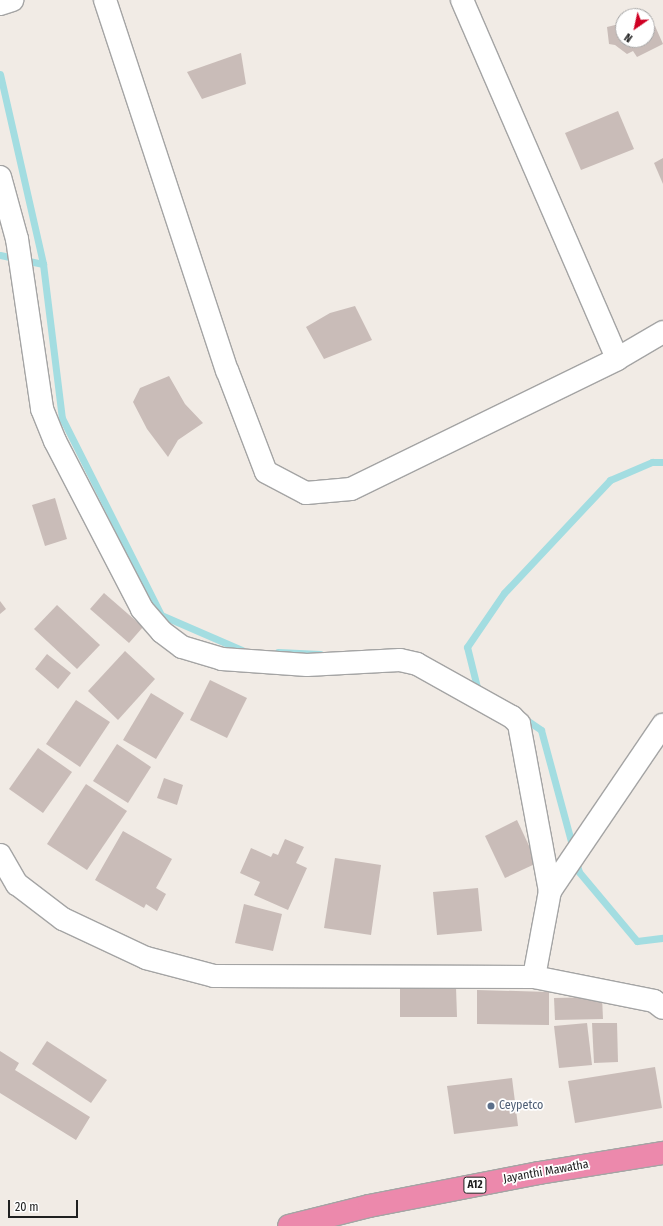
<!DOCTYPE html>
<html>
<head>
<meta charset="utf-8">
<style>
  body { margin:0 }
  #map { position:relative; width:663px; height:1226px; overflow:hidden; background:#f1ebe5; font-family:"Fira Sans Condensed",sans-serif }
  div>[style] { position:absolute }
  .stream>* { height:7px; margin:-3.5px; padding:0 3.5px; transform-origin:3.5px; border-radius:3.5px; background:#a3dde1 }
  .building>* { inset:0; background:#c9bcb8 }
  .roads { filter:drop-shadow(1px 0 #a4a4a4) drop-shadow(-1px 0 #a4a4a4) drop-shadow(0 1px #a4a4a4) drop-shadow(0 -1px #a4a4a4) }
  .street>* { height:22px; margin:-11px; padding:0 11px; transform-origin:11px; border-radius:11px; background:#fff }
  .highway>* { height:22px; margin:-11px; padding:0 11px; transform-origin:11px; border-radius:11px; background:#ec89ac }
  .dots>* { width:11px; height:11px; translate:-50% -50%; box-sizing:border-box; border:2px solid #fff; border-radius:50% }
  span { translate:-50% -50%; white-space:nowrap; text-align:center; line-height:1.15; -webkit-text-stroke:3.5px #fff; paint-order:stroke }
  .shield-label span { padding:1px 3px; background:#fff; border:1px solid; border-radius:3px; -webkit-text-stroke-width:0 }
  .shield-label { font-size:11px; color:#202020; font-weight:700 }
  .service-label { font-size:12px; color:#4e5e75 }
  .left { translate:0 -50%; text-align:left }
  .street-label { font-size:12px; color:#202020 }
  .north { position:absolute; left:615px; top:8px; width:40px; height:40px; box-sizing:border-box; background:#fff; border:1px solid #a6a6a6; border-radius:50%; rotate:214deg; font-size:11px; font-weight:700; line-height:16px; text-align:center; color:#202020 }
  .north::after { content:''; display:block; margin:auto; width:14px; height:18px; background:#cf0023; clip-path:polygon(50% 0,100% 100%,50% 72%,0 100%) }
  .scale { position:absolute; left:8px; top:1200px; width:70px; height:18px; box-sizing:border-box; border:2px solid #202020; border-top:0; padding-left:5px; font-size:12px; line-height:14px; white-space:nowrap; color:#202020; -webkit-text-stroke:3px #fff; paint-order:stroke }
</style>
</head>
<body>
<div id="map">
  <div class="stream">
    <i style="left:0;top:74px;width:195px;rotate:77.2deg"></i>
    <i style="left:43px;top:264px;width:155px;rotate:83deg"></i>
    <i style="left:62px;top:418px;width:220px;rotate:63.3deg"></i>
    <i style="left:161px;top:615px;width:88px;rotate:23.4deg"></i>
    <i style="left:0;top:255px;width:44px;rotate:11.8deg"></i>
    <i style="left:278px;top:652px;width:42px;rotate:2.7deg"></i>
    <i style="left:477px;top:687px;width:41px;rotate:-104deg"></i>
    <i style="left:467px;top:647px;width:65px;rotate:-55.6deg"></i>
    <i style="left:504px;top:593px;width:155px;rotate:-46.8deg"></i>
    <i style="left:610px;top:480px;width:46px;rotate:-23.2deg"></i>
    <i style="left:652px;top:462px;width:11px"></i>
    <i style="left:522px;top:717px;width:23px;rotate:34deg"></i>
    <i style="left:541px;top:730px;width:123px;rotate:74.9deg"></i>
    <i style="left:576px;top:861px;width:11px;rotate:75deg"></i>
    <i style="left:579px;top:872px;width:90px;rotate:50deg"></i>
    <i style="left:637px;top:941px;width:26px;rotate:-7deg"></i>
  </div>
  <div class="building">
    <i style="clip-path:polygon(619px 24px,623px 30px,623px 40px,647px 40px,647px 25px,655px 26px,663px 44px,637px 57px,633px 51px,627px 54px,615px 45px,609px 44px,607px 27px)"></i>
    <i style="clip-path:polygon(241px 53px,246px 84px,202px 99px,187px 72px)"></i>
    <i style="clip-path:polygon(618px 111px,634px 149px,581px 170px,565px 133px)"></i>
    <i style="clip-path:polygon(663px 158px,663px 184px,654px 163px)"></i>
    <i style="clip-path:polygon(355px 306px,372px 340px,324px 359px,306px 327px,330px 313px)"></i>
    <i style="clip-path:polygon(169px 376px,185px 404px,203px 423px,178px 440px,168px 457px,147px 429px,133px 402px,140px 388px)"></i>
    <i style="clip-path:polygon(55px 498px,67px 539px,45px 546px,32px 505px)"></i>
    <i style="clip-path:polygon(104px 593px,143px 627px,129px 643px,90px 609px)"></i>
    <i style="clip-path:polygon(0 601px,6px 609px,0 614px)"></i>
    <i style="clip-path:polygon(57px 605px,100px 645px,77px 669px,34px 629px)"></i>
    <i style="clip-path:polygon(125px 651px,155px 679px,118px 720px,88px 691px)"></i>
    <i style="clip-path:polygon(47px 654px,71px 673px,58px 689px,35px 669px)"></i>
    <i style="clip-path:polygon(210px 680px,247px 698px,227px 738px,190px 720px)"></i>
    <i style="clip-path:polygon(151px 693px,184px 713px,156px 759px,123px 740px)"></i>
    <i style="clip-path:polygon(76px 700px,110px 722px,80px 767px,46px 744px)"></i>
    <i style="clip-path:polygon(117px 744px,151px 767px,128px 803px,93px 781px)"></i>
    <i style="clip-path:polygon(38px 748px,72px 772px,43px 813px,9px 789px)"></i>
    <i style="clip-path:polygon(164px 778px,183px 785px,177px 805px,157px 798px)"></i>
    <i style="clip-path:polygon(86px 784px,127px 811px,87px 870px,47px 844px)"></i>
    <i style="clip-path:polygon(517px 820px,537px 863px,505px 878px,485px 836px)"></i>
    <i style="clip-path:polygon(123px 831px,172px 859px,156px 888px,166px 894px,157px 911px,146px 904px,144px 908px,95px 880px)"></i>
    <i style="clip-path:polygon(285px 839px,304px 847px,296px 863px,307px 868px,288px 910px,254px 895px,260px 882px,240px 873px,251px 848px,271px 857px,273px 853px,278px 855px)"></i>
    <i style="clip-path:polygon(335px 858px,381px 865px,371px 935px,324px 928px)"></i>
    <i style="clip-path:polygon(478px 888px,482px 931px,437px 935px,433px 892px)"></i>
    <i style="clip-path:polygon(244px 904px,282px 914px,273px 951px,235px 943px)"></i>
    <i style="clip-path:polygon(400px 987px,456px 987px,457px 1017px,400px 1017px)"></i>
    <i style="clip-path:polygon(477px 990px,549px 992px,549px 1025px,477px 1024px)"></i>
    <i style="clip-path:polygon(602px 997px,603px 1019px,555px 1020px,554px 998px)"></i>
    <i style="clip-path:polygon(587px 1023px,592px 1065px,559px 1068px,554px 1026px)"></i>
    <i style="clip-path:polygon(592px 1023px,617px 1023px,618px 1062px,594px 1063px)"></i>
    <i style="clip-path:polygon(47px 1041px,107px 1080px,91px 1103px,32px 1064px)"></i>
    <i style="clip-path:polygon(0 1051px,19px 1063px,15px 1070px,90px 1117px,76px 1140px,0 1093px)"></i>
    <i style="clip-path:polygon(655px 1067px,662px 1108px,575px 1123px,568px 1081px)"></i>
    <i style="clip-path:polygon(512px 1078px,518px 1126px,454px 1134px,447px 1086px)"></i>
  </div>
  <div class="roads">
    <div class="street">
      <i style="left:105px;top:0;width:390px;rotate:71.8deg"></i>
      <i style="left:227px;top:370px;width:109px;rotate:69.1deg"></i>
      <i style="left:266px;top:472px;width:45px;rotate:27.7deg"></i>
      <i style="left:306px;top:493px;width:45px;rotate:-5.1deg"></i>
      <i style="left:351px;top:489px;width:296px;rotate:-26deg"></i>
      <i style="left:617px;top:359px;width:53px;rotate:-30.4deg"></i>
      <i style="left:462px;top:0;width:391px;rotate:66.6deg"></i>
      <i style="left:0;top:4px;width:13px;rotate:-18deg"></i>
      <i style="left:0;top:177px;width:64px;rotate:74.7deg"></i>
      <i style="left:17px;top:239px;width:172px;rotate:81.6deg"></i>
      <i style="left:42px;top:409px;width:35px;rotate:68deg"></i>
      <i style="left:55px;top:441px;width:189px;rotate:62.6deg"></i>
      <i style="left:142px;top:609px;width:30px;rotate:49deg"></i>
      <i style="left:162px;top:632px;width:25px;rotate:37deg"></i>
      <i style="left:182px;top:647px;width:42px;rotate:16.7deg"></i>
      <i style="left:222px;top:659px;width:85px;rotate:4deg"></i>
      <i style="left:307px;top:665px;width:93px;rotate:-3.1deg"></i>
      <i style="left:400px;top:660px;width:17px;rotate:13deg"></i>
      <i style="left:417px;top:664px;width:109px;rotate:29.2deg"></i>
      <i style="left:512px;top:717px;width:10px;rotate:45deg"></i>
      <i style="left:519px;top:724px;width:170px;rotate:79.5deg"></i>
      <i style="left:0;top:855px;width:34px;rotate:60deg"></i>
      <i style="left:17px;top:884px;width:58px;rotate:37.3deg"></i>
      <i style="left:63px;top:919px;width:92px;rotate:25.2deg"></i>
      <i style="left:146px;top:958px;width:70px;rotate:14.8deg"></i>
      <i style="left:214px;top:976px;width:320px;rotate:0.2deg"></i>
      <i style="left:534px;top:977px;width:122px;rotate:11.3deg"></i>
      <i style="left:654px;top:1001px;width:11px;rotate:38deg"></i>
      <i style="left:534px;top:977px;width:87px;rotate:-79.5deg"></i>
      <i style="left:550px;top:891px;width:201px;rotate:-55.8deg"></i>
    </div>
    <div class="highway">
      <i style="left:289px;top:1226px;width:82px;rotate:-14deg"></i>
      <i style="left:369px;top:1206px;width:173px;rotate:-11deg"></i>
      <i style="left:539px;top:1173px;width:126px;rotate:-9.2deg"></i>
    </div>
  </div>
  <div class="dots">
    <i style="left:491px;top:1106px;background:#5c6f8a"></i>
  </div>
  <div class="shield-label">
    <span style="left:475px;top:1185px">A12</span>
  </div>
  <div class="service-label">
    <span class="left" style="left:499px;top:1106px">Ceypetco</span>
  </div>
  <div class="street-label">
    <span style="left:546px;top:1172px;rotate:-10deg">Jayanthi Mawatha</span>
  </div>
  <div class="north">N</div>
  <div class="scale">20 m</div>
</div>
</body>
</html>
